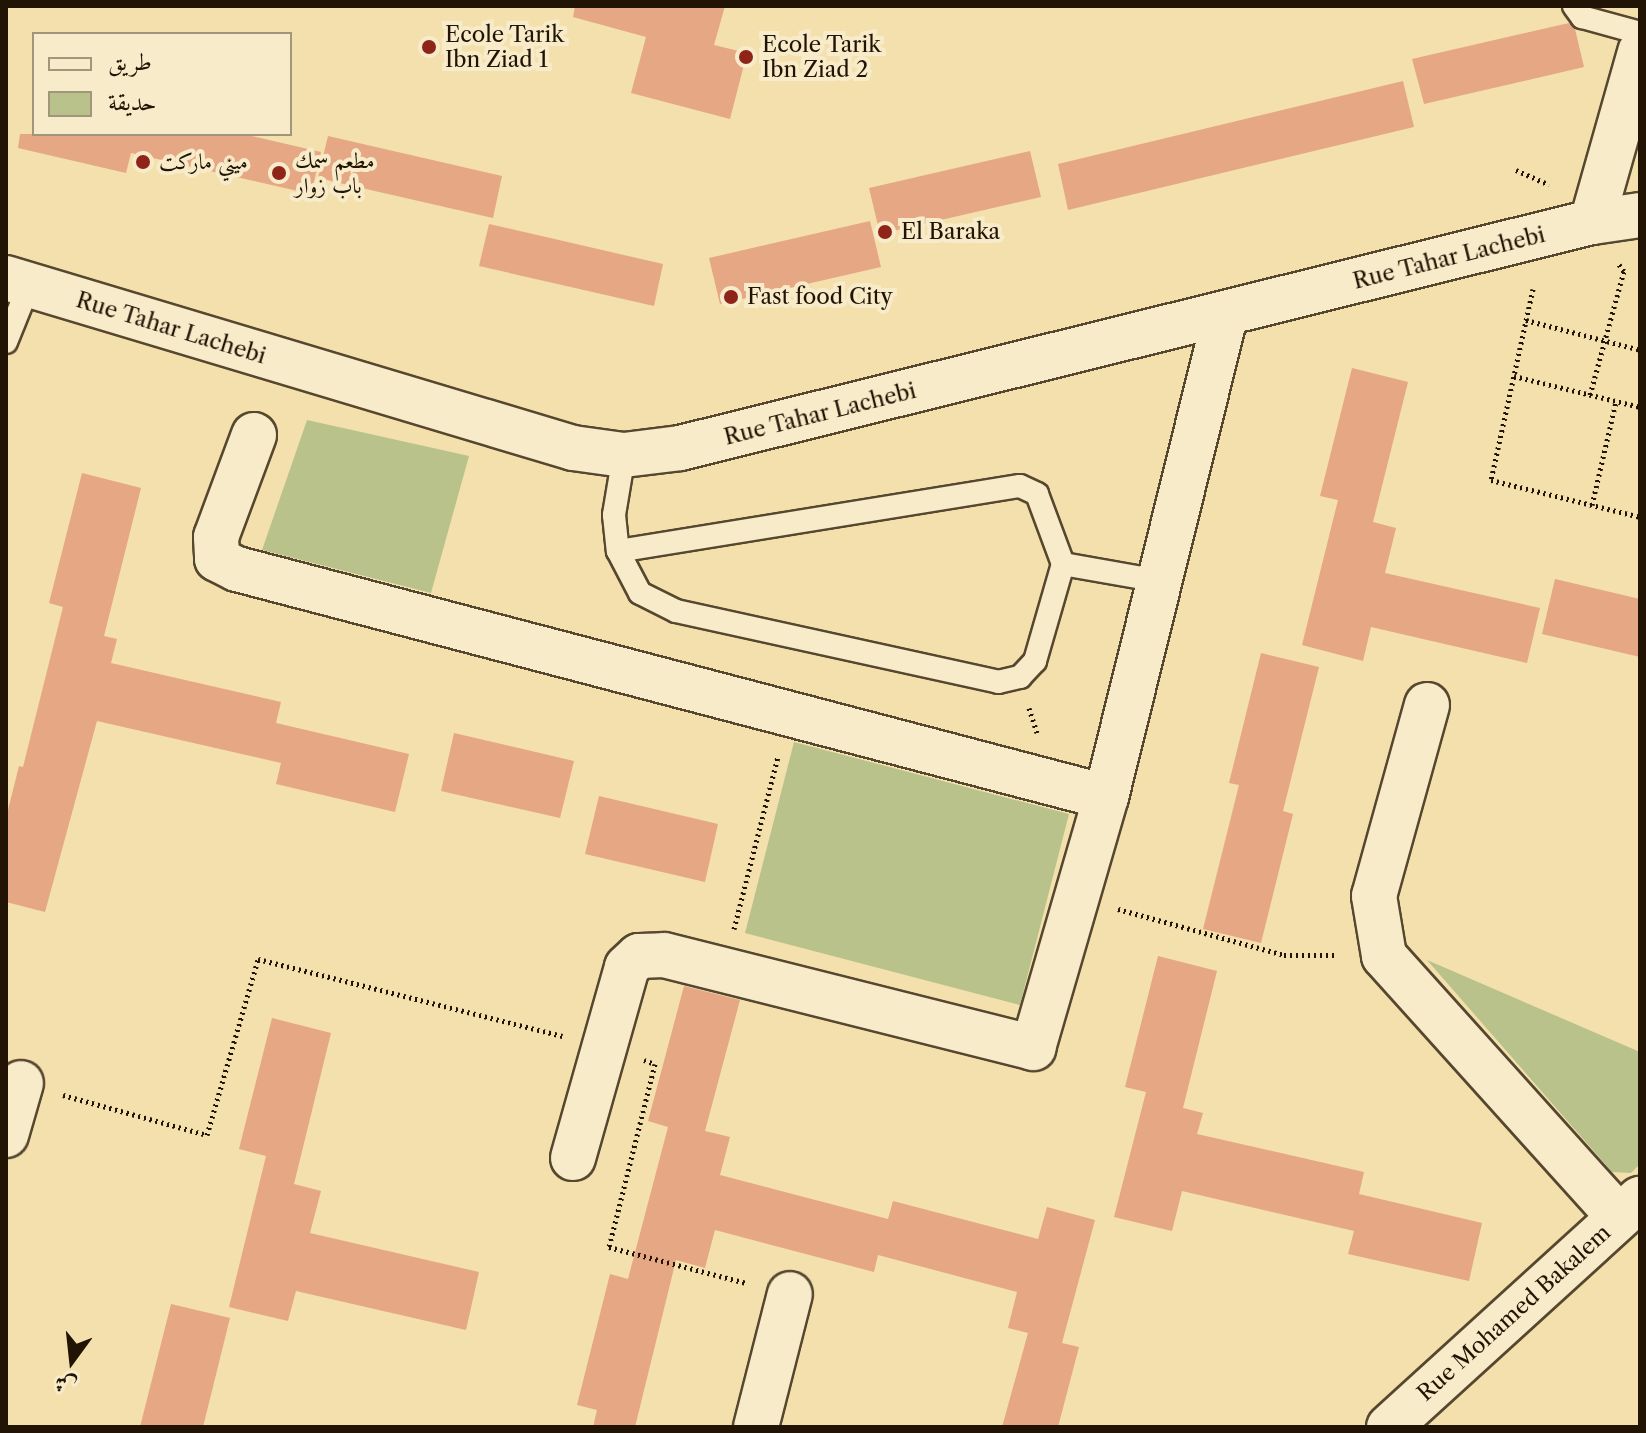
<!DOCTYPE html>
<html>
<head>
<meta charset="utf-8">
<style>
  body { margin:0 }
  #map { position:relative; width:1646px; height:1433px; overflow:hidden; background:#f3e0ad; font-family:"Libre Caslon Text",Amiri,serif }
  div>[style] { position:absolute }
  .green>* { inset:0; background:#b9c28b }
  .building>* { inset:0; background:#e5a784 }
  .path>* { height:5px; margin-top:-2.5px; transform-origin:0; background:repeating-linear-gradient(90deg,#211404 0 2px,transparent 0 6px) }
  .roads { filter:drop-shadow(2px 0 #56472e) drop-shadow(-2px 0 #56472e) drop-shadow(0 2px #56472e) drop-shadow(0 -2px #56472e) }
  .lane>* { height:22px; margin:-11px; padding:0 11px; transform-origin:11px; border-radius:11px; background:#f7ebca }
  .street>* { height:44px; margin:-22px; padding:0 22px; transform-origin:22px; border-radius:22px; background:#f7ebca }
  .secondary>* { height:44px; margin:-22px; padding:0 22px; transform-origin:22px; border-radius:22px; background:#f7ebca }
  .dots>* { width:22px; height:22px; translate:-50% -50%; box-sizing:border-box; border:4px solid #f7ebca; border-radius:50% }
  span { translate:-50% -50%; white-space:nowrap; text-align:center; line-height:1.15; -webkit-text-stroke:8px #f7ebca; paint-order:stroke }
  .poi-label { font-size:22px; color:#211404 }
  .left { translate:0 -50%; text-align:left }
  .street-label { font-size:22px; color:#211404 }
  .frame { position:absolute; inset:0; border:8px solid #211404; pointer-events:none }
  .legend { position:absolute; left:32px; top:32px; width:260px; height:104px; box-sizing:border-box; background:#f7ebca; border:2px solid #a1957b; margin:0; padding:10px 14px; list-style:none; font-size:24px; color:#211404 }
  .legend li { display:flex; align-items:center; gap:16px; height:40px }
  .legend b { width:40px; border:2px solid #a1957b }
  .north { position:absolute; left:32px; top:1321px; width:80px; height:80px; -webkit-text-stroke:6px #f7ebca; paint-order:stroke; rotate:195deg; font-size:22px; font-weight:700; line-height:32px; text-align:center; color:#211404 }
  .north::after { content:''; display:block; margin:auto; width:28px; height:36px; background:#211404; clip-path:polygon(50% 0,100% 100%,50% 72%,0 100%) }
</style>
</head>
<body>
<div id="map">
  <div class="green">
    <i style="clip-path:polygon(307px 420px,469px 456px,431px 593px,262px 550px)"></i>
    <i style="clip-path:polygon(794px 742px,1069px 814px,1020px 1005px,745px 933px)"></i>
    <i style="clip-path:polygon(1427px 960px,1640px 1052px,1640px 1164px,1631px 1173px,1612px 1172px)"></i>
  </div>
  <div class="building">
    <i style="clip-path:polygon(575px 6px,725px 6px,714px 45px,747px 53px,730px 119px,631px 93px,646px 37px,573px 17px)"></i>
    <i style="clip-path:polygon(1569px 23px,1575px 29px,1584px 67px,1424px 104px,1412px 59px)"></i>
    <i style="clip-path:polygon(1403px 81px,1414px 127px,1068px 210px,1058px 164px)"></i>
    <i style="clip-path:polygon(20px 134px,243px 134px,321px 152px,311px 194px,131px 153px,126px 173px,18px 148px)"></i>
    <i style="clip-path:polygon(328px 136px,502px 176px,493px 218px,318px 178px)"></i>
    <i style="clip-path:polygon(1030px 151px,1041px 197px,880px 234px,869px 188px)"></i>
    <i style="clip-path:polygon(870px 221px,881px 267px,720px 304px,709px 258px)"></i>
    <i style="clip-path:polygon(489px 224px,663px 264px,654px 306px,479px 266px)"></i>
    <i style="clip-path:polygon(1352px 368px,1408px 382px,1373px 522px,1396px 528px,1385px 573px,1540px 608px,1527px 663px,1371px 627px,1363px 661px,1302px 645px,1338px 500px,1320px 496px)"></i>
    <i style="clip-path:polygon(82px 473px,141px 488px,104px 636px,117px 639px,111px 663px,281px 702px,276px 723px,409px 754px,395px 812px,276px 784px,281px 763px,97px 721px,45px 912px,6px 902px,6px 818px,19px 766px,23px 767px,63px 607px,49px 603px)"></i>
    <i style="clip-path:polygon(1555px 579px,1640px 599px,1640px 657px,1542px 634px)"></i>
    <i style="clip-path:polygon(1261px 653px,1319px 667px,1283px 811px,1293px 814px,1261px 943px,1203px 929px,1239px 785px,1229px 783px)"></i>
    <i style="clip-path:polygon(454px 733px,574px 761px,560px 818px,441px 791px)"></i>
    <i style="clip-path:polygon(599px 796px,718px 824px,705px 882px,585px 854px)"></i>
    <i style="clip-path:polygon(1158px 956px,1217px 971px,1183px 1108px,1203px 1113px,1197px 1134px,1364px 1172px,1359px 1194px,1482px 1223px,1469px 1281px,1348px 1254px,1354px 1231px,1182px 1191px,1172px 1231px,1114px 1217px,1146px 1092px,1125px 1087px)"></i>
    <i style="clip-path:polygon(684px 986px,740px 1000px,705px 1131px,730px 1137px,720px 1175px,888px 1219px,893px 1201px,1038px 1239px,1047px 1207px,1095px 1220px,1062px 1343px,1079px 1347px,1058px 1427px,1002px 1427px,1028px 1333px,1008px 1328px,1017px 1292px,878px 1255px,874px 1272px,715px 1230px,705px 1268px,676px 1260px,635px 1427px,593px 1427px,597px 1410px,577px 1405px,610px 1274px,628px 1279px,668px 1127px,648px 1121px)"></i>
    <i style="clip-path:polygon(272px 1018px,331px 1033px,294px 1184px,321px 1191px,310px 1233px,479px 1272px,466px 1330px,296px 1291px,288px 1321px,229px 1307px,266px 1156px,239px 1149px)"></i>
    <i style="clip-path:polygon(171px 1304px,230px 1318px,203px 1427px,140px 1427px)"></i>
  </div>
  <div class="path">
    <i style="left:1516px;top:170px;width:36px;rotate:24deg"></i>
    <i style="left:1533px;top:289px;width:196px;rotate:102.4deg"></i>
    <i style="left:1491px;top:480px;width:154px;rotate:13.9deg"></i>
    <i style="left:1526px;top:320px;width:118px;rotate:14.7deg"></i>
    <i style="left:1514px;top:376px;width:130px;rotate:13.8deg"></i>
    <i style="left:1590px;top:395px;width:129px;rotate:-74.7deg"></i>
    <i style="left:1624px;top:271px;width:10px;rotate:-127deg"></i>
    <i style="left:1592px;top:505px;width:106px;rotate:-76.9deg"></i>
    <i style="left:1029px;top:708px;width:26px;rotate:72deg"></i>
    <i style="left:1118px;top:909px;width:172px;rotate:15.5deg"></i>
    <i style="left:1284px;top:955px;width:54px"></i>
    <i style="left:734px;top:929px;width:179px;rotate:-75.7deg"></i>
    <i style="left:644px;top:1060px;width:12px;rotate:20deg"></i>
    <i style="left:655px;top:1064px;width:189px;rotate:104.1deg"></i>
    <i style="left:609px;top:1247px;width:142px;rotate:14.7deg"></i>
    <i style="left:63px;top:1095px;width:149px;rotate:15.5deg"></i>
    <i style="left:207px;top:1135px;width:183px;rotate:-73.8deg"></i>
    <i style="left:258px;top:959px;width:314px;rotate:14.2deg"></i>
  </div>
  <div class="roads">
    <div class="lane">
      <i style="left:1574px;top:6px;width:14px;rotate:54deg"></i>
      <i style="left:1582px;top:17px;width:60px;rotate:15.4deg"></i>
      <i style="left:6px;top:342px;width:61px;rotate:-68deg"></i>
      <i style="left:624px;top:455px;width:61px;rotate:99.5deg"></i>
      <i style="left:614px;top:515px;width:36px;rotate:84deg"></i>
      <i style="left:618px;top:551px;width:47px;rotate:62.4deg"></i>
      <i style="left:640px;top:593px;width:40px;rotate:26.6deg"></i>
      <i style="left:676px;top:611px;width:330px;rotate:12.4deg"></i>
      <i style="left:998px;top:682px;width:23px;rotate:-13deg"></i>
      <i style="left:1020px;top:677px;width:22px;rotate:-47deg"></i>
      <i style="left:1035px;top:661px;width:101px;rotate:-73.9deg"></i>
      <i style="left:618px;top:551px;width:407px;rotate:-9.2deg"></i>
      <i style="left:1020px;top:486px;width:19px;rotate:25deg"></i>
      <i style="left:1037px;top:494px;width:75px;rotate:69.6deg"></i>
      <i style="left:1063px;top:564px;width:97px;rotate:10deg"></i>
    </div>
    <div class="street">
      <i style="left:1592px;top:222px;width:177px;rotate:-74.2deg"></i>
      <i style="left:254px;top:435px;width:109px;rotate:110.4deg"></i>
      <i style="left:216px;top:537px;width:22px;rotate:87deg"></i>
      <i style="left:217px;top:559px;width:22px;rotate:27deg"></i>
      <i style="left:237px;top:569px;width:898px;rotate:14.7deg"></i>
      <i style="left:1427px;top:705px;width:198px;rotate:105.5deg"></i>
      <i style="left:1374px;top:896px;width:61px;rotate:80.5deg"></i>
      <i style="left:1384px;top:956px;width:351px;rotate:48deg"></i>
      <i style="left:6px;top:1135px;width:54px;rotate:-73.9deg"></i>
      <i style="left:573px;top:1158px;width:198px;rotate:-74.2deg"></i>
      <i style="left:627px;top:967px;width:16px;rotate:-43deg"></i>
      <i style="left:639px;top:956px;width:25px;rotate:-2deg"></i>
      <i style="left:664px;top:955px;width:381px;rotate:14.1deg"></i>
      <i style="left:1033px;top:1048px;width:261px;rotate:-73.8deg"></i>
      <i style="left:1106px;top:797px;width:496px;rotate:-76.1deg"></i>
      <i style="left:756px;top:1427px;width:137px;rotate:-75.7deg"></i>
      <i style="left:1389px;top:1427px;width:339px;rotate:-42.3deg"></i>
    </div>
    <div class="secondary">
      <i style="left:6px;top:278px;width:592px;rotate:16.69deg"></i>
      <i style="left:573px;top:448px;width:51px;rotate:7.8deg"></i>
      <i style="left:624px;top:455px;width:56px;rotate:-7.1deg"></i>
      <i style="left:680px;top:448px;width:940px;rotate:-13.92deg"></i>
      <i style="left:1592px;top:222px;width:49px;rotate:-8.3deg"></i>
    </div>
  </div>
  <div class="dots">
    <i style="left:429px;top:47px;background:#8f2418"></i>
    <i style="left:746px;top:57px;background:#8f2418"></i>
    <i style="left:143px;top:162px;background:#8f2418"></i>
    <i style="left:279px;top:173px;background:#8f2418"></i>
    <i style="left:885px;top:232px;background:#8f2418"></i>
    <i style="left:731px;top:297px;background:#8f2418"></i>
  </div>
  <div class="poi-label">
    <span class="left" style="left:445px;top:47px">Ecole Tarik<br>Ibn Ziad 1</span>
    <span class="left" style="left:762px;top:57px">Ecole Tarik<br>Ibn Ziad 2</span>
    <span class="left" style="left:295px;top:173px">مطعم سمك<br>باب زوار</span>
    <span class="left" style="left:159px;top:162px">ميني ماركت</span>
    <span class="left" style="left:901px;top:232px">El Baraka</span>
    <span class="left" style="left:747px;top:297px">Fast food City</span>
  </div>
  <div class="street-label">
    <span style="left:1449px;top:258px;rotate:-14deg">Rue Tahar Lachebi</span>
    <span style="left:171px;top:328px;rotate:17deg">Rue Tahar Lachebi</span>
    <span style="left:820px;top:414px;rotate:-14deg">Rue Tahar Lachebi</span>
    <span style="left:1514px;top:1313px;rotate:-42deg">Rue Mohamed Bakalem</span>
  </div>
  <div class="frame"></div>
  <ul class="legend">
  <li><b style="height:10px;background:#f7ebca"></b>طريق</li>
  <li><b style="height:22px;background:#b9c28b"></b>حديقة</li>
  </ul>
  <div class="north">ش</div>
</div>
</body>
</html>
